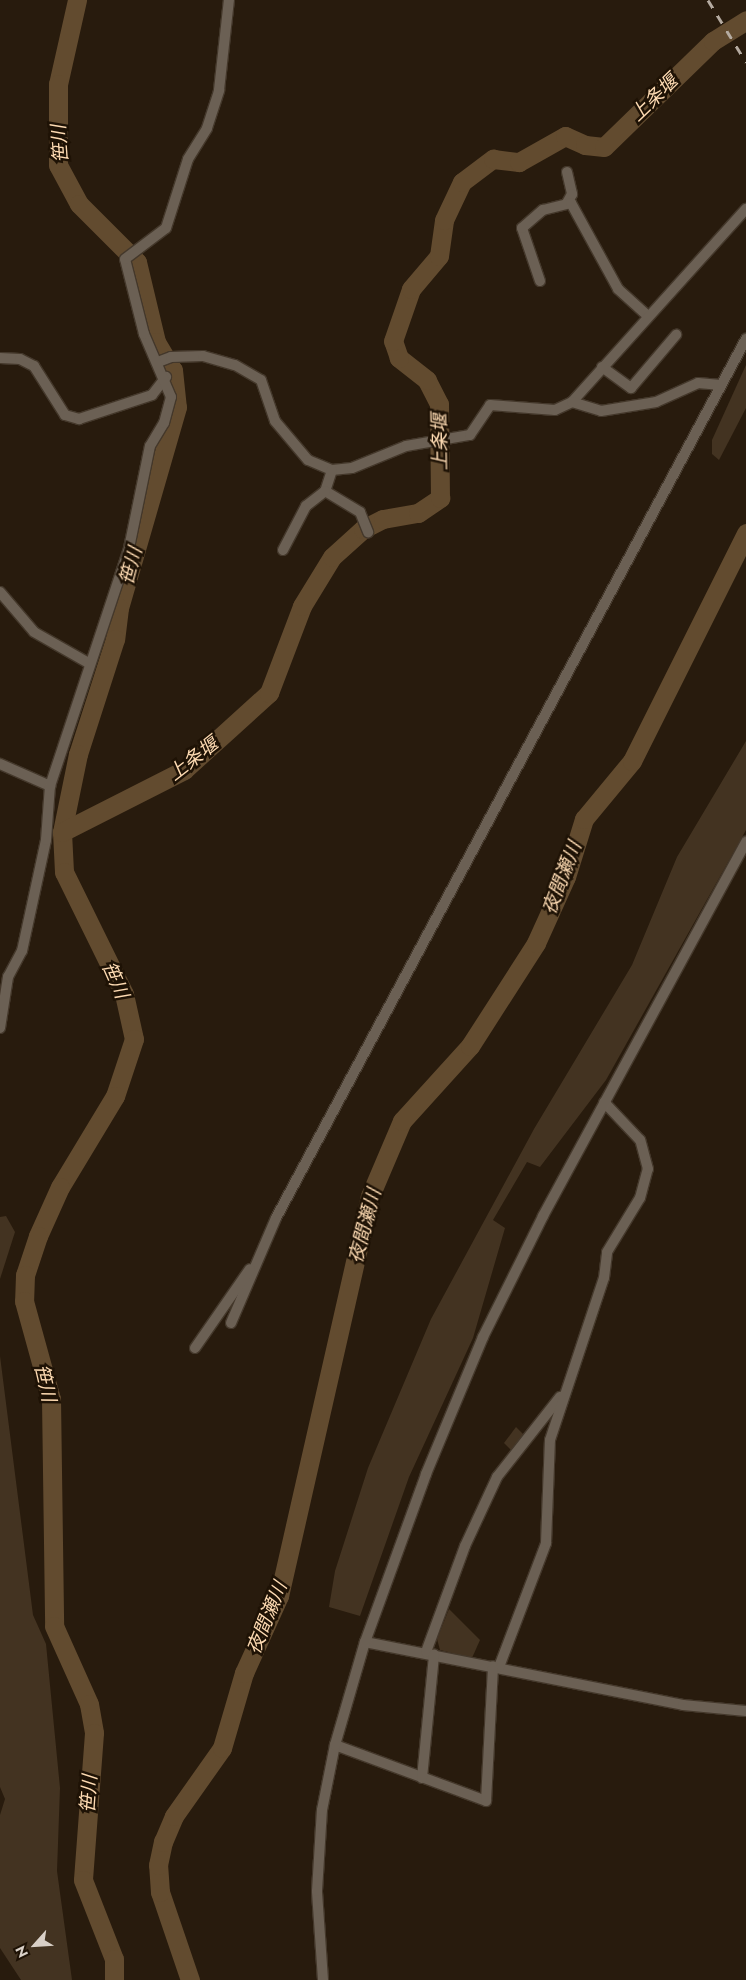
<!DOCTYPE html>
<html>
<head>
<meta charset="utf-8">
<style>
  body { margin:0 }
  #map { position:relative; width:746px; height:1980px; overflow:hidden; background:#281b0d; font-family:Jost,"Noto Sans JP",sans-serif }
  div>[style] { position:absolute }
  .green>* { inset:0; background:#433321 }
  .river>* { height:19px; margin:-9.5px; padding:0 9.5px; transform-origin:9.5px; border-radius:9.5px; background:#624b2f }
  .roads { filter:drop-shadow(1px 0 #44382b) drop-shadow(-1px 0 #44382b) drop-shadow(0 1px #44382b) drop-shadow(0 -1px #44382b) }
  .street>* { height:10px; margin:-5px; padding:0 5px; transform-origin:5px; border-radius:5px; background:#6b6054 }
  .rail>* { height:3px; margin-top:-1.5px; transform-origin:0; background:repeating-linear-gradient(90deg,#b5aba1 0 9px,transparent 0 18px) }
  span { translate:-50% -50%; white-space:nowrap; text-align:center; line-height:1.15; -webkit-text-stroke:5px #1e1205; paint-order:stroke }
  .water-label { font-size:19px; color:#fddab2; font-style:italic }
  .north { position:absolute; left:10px; top:1920px; width:50px; height:50px; -webkit-text-stroke:4px #1e1205; paint-order:stroke; rotate:244deg; font-size:14px; font-weight:700; line-height:20px; text-align:center; color:#d9d0c7 }
  .north::after { content:''; display:block; margin:auto; width:18px; height:22px; background:#d9d0c7; clip-path:polygon(50% 0,100% 100%,50% 72%,0 100%) }
</style>
</head>
<body>
<div id="map">
  <div class="green">
    <i style="clip-path:polygon(746px 365px,746px 408px,719px 460px,712px 454px,712px 440px)"></i>
    <i style="clip-path:polygon(746px 741px,746px 830px,606px 1080px,540px 1167px,527px 1162px,493px 1220px,505px 1228px,473px 1338px,409px 1477px,360px 1616px,329px 1607px,335px 1571px,368px 1468px,431px 1319px,534px 1129px,632px 965px,677px 857px)"></i>
    <i style="clip-path:polygon(6px 1216px,15px 1232px,0 1279px,0 1217px)"></i>
    <i style="clip-path:polygon(0 1356px,33px 1615px,46px 1644px,60px 1788px,57px 1871px,72px 1980px,21px 1980px,0 1948px,0 1815px,5px 1799px,0 1787px)"></i>
    <i style="clip-path:polygon(516px 1427px,526px 1437px,513px 1452px,504px 1443px)"></i>
    <i style="clip-path:polygon(449px 1609px,480px 1640px,472px 1658px,440px 1650px,437px 1639px)"></i>
  </div>
  <div class="river">
    <i style="left:77px;top:0;width:86px;rotate:102.7deg"></i>
    <i style="left:58px;top:84px;width:81px;rotate:90deg"></i>
    <i style="left:58px;top:165px;width:44px;rotate:61.7deg"></i>
    <i style="left:79px;top:204px;width:82px;rotate:45deg"></i>
    <i style="left:137px;top:262px;width:82px;rotate:76.6deg"></i>
    <i style="left:156px;top:342px;width:33px;rotate:59deg"></i>
    <i style="left:173px;top:370px;width:37px;rotate:84deg"></i>
    <i style="left:177px;top:407px;width:209px;rotate:106.1deg"></i>
    <i style="left:119px;top:608px;width:31px;rotate:97deg"></i>
    <i style="left:115px;top:639px;width:121px;rotate:107.8deg"></i>
    <i style="left:78px;top:754px;width:80px;rotate:101.6deg"></i>
    <i style="left:62px;top:832px;width:40px;rotate:87.1deg"></i>
    <i style="left:64px;top:872px;width:136px;rotate:63.8deg"></i>
    <i style="left:124px;top:994px;width:46px;rotate:77.5deg"></i>
    <i style="left:134px;top:1039px;width:60px;rotate:108.4deg"></i>
    <i style="left:115px;top:1096px;width:106px;rotate:121.1deg"></i>
    <i style="left:60px;top:1187px;width:54px;rotate:114.2deg"></i>
    <i style="left:38px;top:1236px;width:41px;rotate:108.4deg"></i>
    <i style="left:25px;top:1275px;width:26px;rotate:92deg"></i>
    <i style="left:24px;top:1301px;width:102px;rotate:74.6deg"></i>
    <i style="left:51px;top:1399px;width:227px;rotate:89.2deg"></i>
    <i style="left:54px;top:1626px;width:85px;rotate:65.8deg"></i>
    <i style="left:89px;top:1704px;width:29px;rotate:80deg"></i>
    <i style="left:94px;top:1733px;width:147px;rotate:94.3deg"></i>
    <i style="left:83px;top:1880px;width:85px;rotate:68.6deg"></i>
    <i style="left:114px;top:1959px;width:21px;rotate:90deg"></i>
    <i style="left:62px;top:832px;width:137px;rotate:-26.9deg"></i>
    <i style="left:184px;top:770px;width:115px;rotate:-42.2deg"></i>
    <i style="left:269px;top:693px;width:93px;rotate:-69.2deg"></i>
    <i style="left:302px;top:606px;width:57px;rotate:-58.5deg"></i>
    <i style="left:332px;top:557px;width:42px;rotate:-42.1deg"></i>
    <i style="left:363px;top:529px;width:22px;rotate:-27deg"></i>
    <i style="left:383px;top:519px;width:36px;rotate:-10deg"></i>
    <i style="left:418px;top:513px;width:27px;rotate:-34deg"></i>
    <i style="left:440px;top:498px;width:94px;rotate:-90.6deg"></i>
    <i style="left:439px;top:404px;width:27px;rotate:-117deg"></i>
    <i style="left:427px;top:380px;width:36px;rotate:-142deg"></i>
    <i style="left:399px;top:358px;width:18px;rotate:-109deg"></i>
    <i style="left:393px;top:341px;width:55px;rotate:-70.9deg"></i>
    <i style="left:411px;top:289px;width:43px;rotate:-49.7deg"></i>
    <i style="left:439px;top:256px;width:36px;rotate:-82deg"></i>
    <i style="left:444px;top:220px;width:42px;rotate:-64.7deg"></i>
    <i style="left:462px;top:182px;width:39px;rotate:-37deg"></i>
    <i style="left:493px;top:159px;width:26px;rotate:7deg"></i>
    <i style="left:519px;top:162px;width:53px;rotate:-29.5deg"></i>
    <i style="left:565px;top:136px;width:22px;rotate:24deg"></i>
    <i style="left:585px;top:145px;width:19px;rotate:6deg"></i>
    <i style="left:604px;top:147px;width:152px;rotate:-44.2deg"></i>
    <i style="left:713px;top:41px;width:39px;rotate:-32deg"></i>
    <i style="left:190px;top:1980px;width:93px;rotate:-108.8deg"></i>
    <i style="left:160px;top:1892px;width:27px;rotate:-94deg"></i>
    <i style="left:158px;top:1865px;width:24px;rotate:-78deg"></i>
    <i style="left:163px;top:1842px;width:28px;rotate:-67deg"></i>
    <i style="left:174px;top:1816px;width:83px;rotate:-54.8deg"></i>
    <i style="left:222px;top:1748px;width:78px;rotate:-73.7deg"></i>
    <i style="left:244px;top:1673px;width:85px;rotate:-65.6deg"></i>
    <i style="left:279px;top:1596px;width:410px;rotate:-77.2deg"></i>
    <i style="left:370px;top:1196px;width:82px;rotate:-66.9deg"></i>
    <i style="left:402px;top:1121px;width:101px;rotate:-47.8deg"></i>
    <i style="left:470px;top:1046px;width:122px;rotate:-57.3deg"></i>
    <i style="left:536px;top:943px;width:72px;rotate:-65.6deg"></i>
    <i style="left:566px;top:877px;width:61px;rotate:-72.8deg"></i>
    <i style="left:584px;top:819px;width:75px;rotate:-50.4deg"></i>
    <i style="left:632px;top:761px;width:255px;rotate:-63.4deg"></i>
  </div>
  <div class="roads">
    <div class="street">
      <i style="left:567px;top:172px;width:23px;rotate:77deg"></i>
      <i style="left:572px;top:194px;width:10px;rotate:119deg"></i>
      <i style="left:540px;top:281px;width:56px;rotate:-108.8deg"></i>
      <i style="left:522px;top:228px;width:28px;rotate:-41deg"></i>
      <i style="left:543px;top:210px;width:29px;rotate:-14deg"></i>
      <i style="left:571px;top:203px;width:98px;rotate:61.3deg"></i>
      <i style="left:618px;top:289px;width:38px;rotate:42deg"></i>
      <i style="left:0;top:358px;width:20px;rotate:3deg"></i>
      <i style="left:20px;top:359px;width:16px;rotate:27deg"></i>
      <i style="left:34px;top:366px;width:58px;rotate:57.7deg"></i>
      <i style="left:65px;top:415px;width:15px;rotate:16deg"></i>
      <i style="left:79px;top:419px;width:77px;rotate:-18.2deg"></i>
      <i style="left:152px;top:395px;width:23px;rotate:-52deg"></i>
      <i style="left:158px;top:362px;width:14px;rotate:-21deg"></i>
      <i style="left:171px;top:357px;width:32px;rotate:-2deg"></i>
      <i style="left:203px;top:356px;width:33px;rotate:16deg"></i>
      <i style="left:235px;top:365px;width:30px;rotate:30deg"></i>
      <i style="left:261px;top:380px;width:43px;rotate:71.1deg"></i>
      <i style="left:275px;top:421px;width:51px;rotate:49.8deg"></i>
      <i style="left:308px;top:460px;width:26px;rotate:23deg"></i>
      <i style="left:332px;top:470px;width:20px;rotate:-6deg"></i>
      <i style="left:352px;top:468px;width:58px;rotate:-22.2deg"></i>
      <i style="left:406px;top:446px;width:65px;rotate:-9.8deg"></i>
      <i style="left:470px;top:435px;width:36px;rotate:-56deg"></i>
      <i style="left:490px;top:405px;width:65px;rotate:4.4deg"></i>
      <i style="left:555px;top:410px;width:19px;rotate:-25deg"></i>
      <i style="left:572px;top:402px;width:260px;rotate:-48deg"></i>
      <i style="left:602px;top:367px;width:36px;rotate:36deg"></i>
      <i style="left:631px;top:388px;width:70px;rotate:-49.7deg"></i>
      <i style="left:572px;top:402px;width:30px;rotate:17deg"></i>
      <i style="left:601px;top:411px;width:56px;rotate:-9.3deg"></i>
      <i style="left:656px;top:402px;width:46px;rotate:-24.3deg"></i>
      <i style="left:698px;top:383px;width:23px;rotate:5deg"></i>
      <i style="left:332px;top:470px;width:22px;rotate:108deg"></i>
      <i style="left:325px;top:491px;width:41px;rotate:31deg"></i>
      <i style="left:360px;top:512px;width:22px;rotate:68deg"></i>
      <i style="left:283px;top:550px;width:50px;rotate:-62.4deg"></i>
      <i style="left:306px;top:506px;width:24px;rotate:-38deg"></i>
      <i style="left:0;top:592px;width:52px;rotate:49.6deg"></i>
      <i style="left:34px;top:632px;width:64px;rotate:29.7deg"></i>
      <i style="left:0;top:764px;width:55px;rotate:23.7deg"></i>
      <i style="left:0;top:1028px;width:52px;rotate:-81.1deg"></i>
      <i style="left:8px;top:977px;width:30px;rotate:-62deg"></i>
      <i style="left:22px;top:951px;width:114px;rotate:-77.8deg"></i>
      <i style="left:46px;top:840px;width:54px;rotate:-85.8deg"></i>
      <i style="left:50px;top:786px;width:251px;rotate:-71.6deg"></i>
      <i style="left:129px;top:548px;width:104px;rotate:-78.4deg"></i>
      <i style="left:150px;top:446px;width:27px;rotate:-59deg"></i>
      <i style="left:164px;top:423px;width:27px;rotate:-75deg"></i>
      <i style="left:171px;top:397px;width:69px;rotate:-113.2deg"></i>
      <i style="left:144px;top:334px;width:77px;rotate:-104.2deg"></i>
      <i style="left:125px;top:259px;width:51px;rotate:-37.1deg"></i>
      <i style="left:166px;top:228px;width:72px;rotate:-72.3deg"></i>
      <i style="left:188px;top:159px;width:36px;rotate:-58deg"></i>
      <i style="left:207px;top:128px;width:40px;rotate:-72deg"></i>
      <i style="left:219px;top:90px;width:91px;rotate:-83.7deg"></i>
      <i style="left:231px;top:1323px;width:114px;rotate:-66.8deg"></i>
      <i style="left:276px;top:1218px;width:997px;rotate:-61.87deg"></i>
      <i style="left:195px;top:1348px;width:96px;rotate:-55.2deg"></i>
      <i style="left:365px;top:1642px;width:324px;rotate:11.2deg"></i>
      <i style="left:683px;top:1705px;width:63px;rotate:5.4deg"></i>
      <i style="left:426px;top:1652px;width:113px;rotate:-69.8deg"></i>
      <i style="left:465px;top:1546px;width:76px;rotate:-65.1deg"></i>
      <i style="left:497px;top:1477px;width:102px;rotate:-51.8deg"></i>
      <i style="left:499px;top:1667px;width:133px;rotate:-69.2deg"></i>
      <i style="left:546px;top:1543px;width:103px;rotate:-87.8deg"></i>
      <i style="left:550px;top:1440px;width:171px;rotate:-71.6deg"></i>
      <i style="left:604px;top:1278px;width:26px;rotate:-83deg"></i>
      <i style="left:607px;top:1252px;width:63px;rotate:-58.6deg"></i>
      <i style="left:640px;top:1198px;width:30px;rotate:-75deg"></i>
      <i style="left:648px;top:1169px;width:30px;rotate:-105deg"></i>
      <i style="left:640px;top:1140px;width:52px;rotate:-133.5deg"></i>
      <i style="left:335px;top:1745px;width:161px;rotate:20.3deg"></i>
      <i style="left:486px;top:1801px;width:135px;rotate:-87deg"></i>
      <i style="left:422px;top:1778px;width:124px;rotate:-84.4deg"></i>
      <i style="left:323px;top:1980px;width:89px;rotate:-93.9deg"></i>
      <i style="left:317px;top:1891px;width:81px;rotate:-86.5deg"></i>
      <i style="left:322px;top:1810px;width:66px;rotate:-78.7deg"></i>
      <i style="left:335px;top:1745px;width:107px;rotate:-73.8deg"></i>
      <i style="left:365px;top:1642px;width:179px;rotate:-70deg"></i>
      <i style="left:426px;top:1474px;width:148px;rotate:-67.4deg"></i>
      <i style="left:483px;top:1337px;width:135px;rotate:-63.6deg"></i>
      <i style="left:543px;top:1216px;width:426px;rotate:-61.5deg"></i>
    </div>
  </div>
  <div class="rail">
    <i style="left:708px;top:0;width:73px;rotate:58.5deg"></i>
  </div>
  <div class="water-label">
    <span style="left:654px;top:98px;rotate:-44deg">上条堰</span>
    <span style="left:60px;top:144px;rotate:-94deg">笹川</span>
    <span style="left:440px;top:442px;rotate:-91deg">上条堰</span>
    <span style="left:131px;top:566px;rotate:-75deg">笹川</span>
    <span style="left:193px;top:759px;rotate:-38deg">上条堰</span>
    <span style="left:562px;top:878px;rotate:-69deg">夜間瀬川</span>
    <span style="left:115px;top:980px;rotate:66deg">笹川</span>
    <span style="left:365px;top:1226px;rotate:-75deg">夜間瀬川</span>
    <span style="left:45px;top:1383px;rotate:77deg">笹川</span>
    <span style="left:267px;top:1618px;rotate:-68deg">夜間瀬川</span>
    <span style="left:89px;top:1794px;rotate:-86deg">笹川</span>
  </div>
  <div class="north">N</div>
</div>
</body>
</html>
